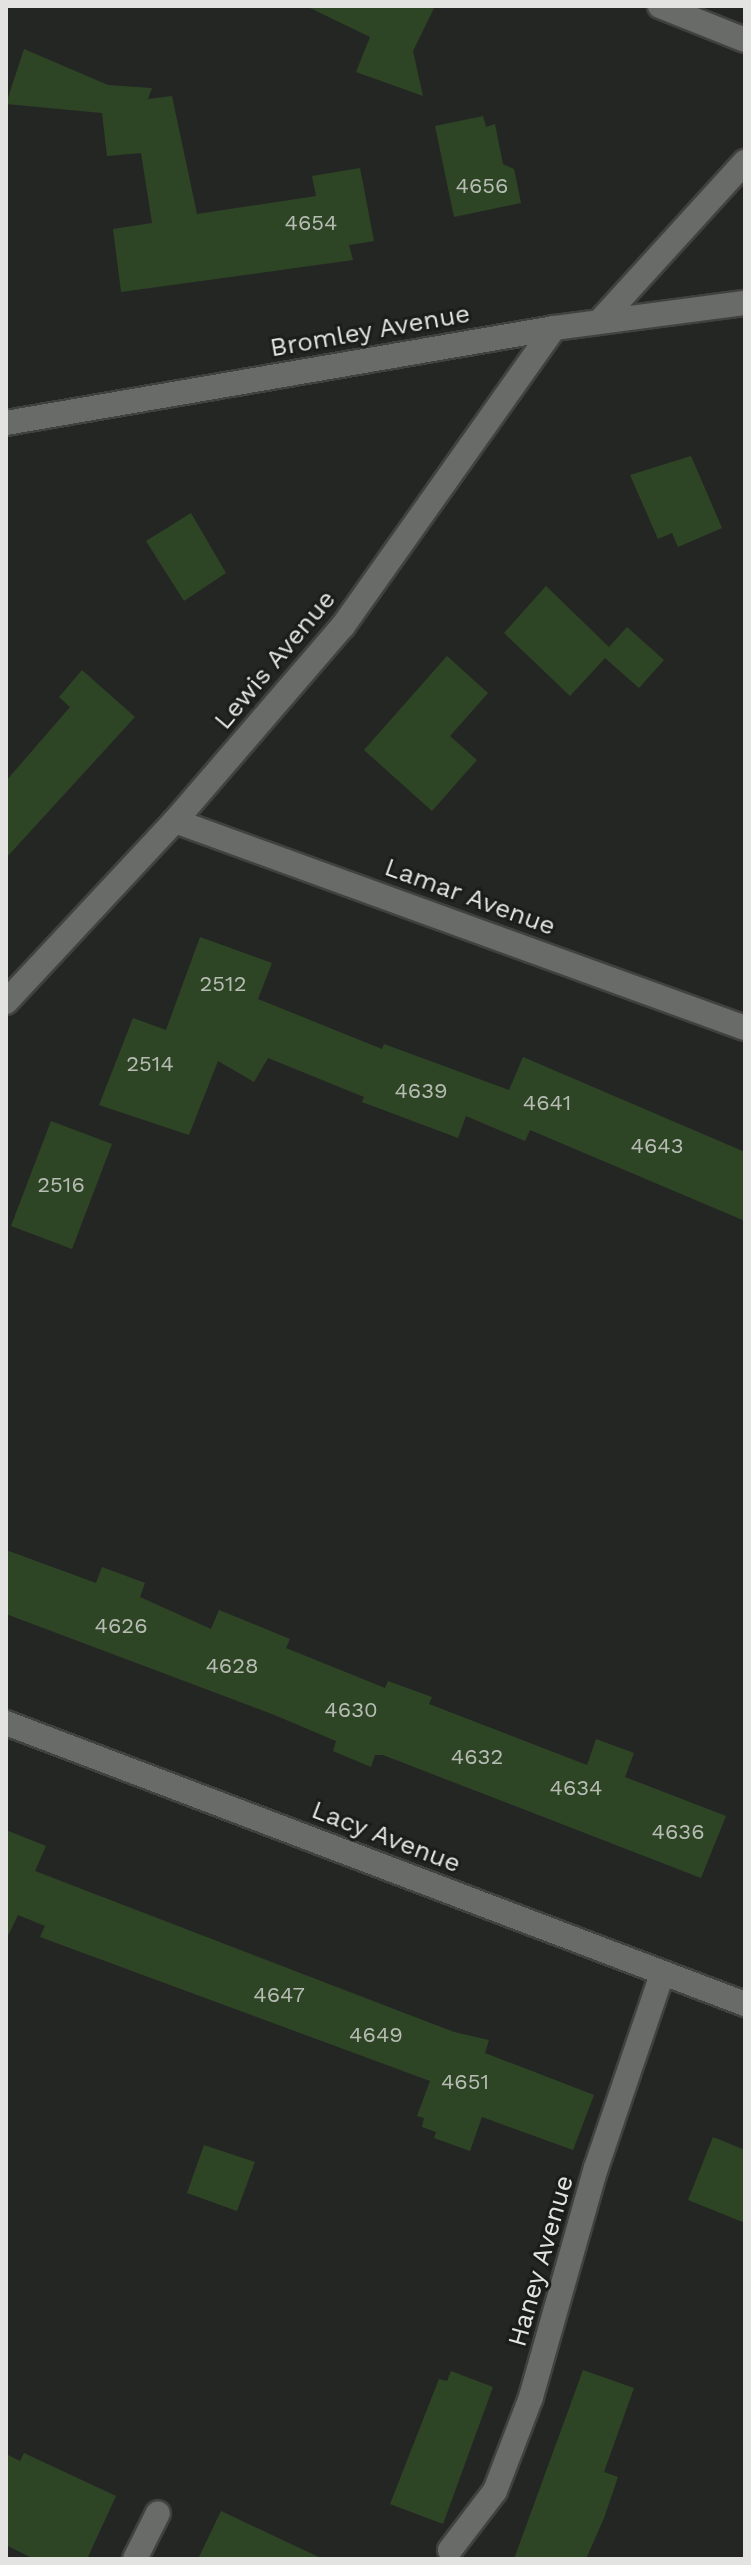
<!DOCTYPE html>
<html>
<head>
<meta charset="utf-8">
<style>
  body { margin:0 }
  #map { position:relative; width:751px; height:2565px; overflow:hidden; background:#242623; font-family:"Work Sans",sans-serif }
  div>[style] { position:absolute }
  .building>* { inset:0; background:#2e4525 }
  .roads { filter:drop-shadow(2px 0 #404240) drop-shadow(-2px 0 #404240) drop-shadow(0 2px #404240) drop-shadow(0 -2px #404240) }
  .minor>* { height:24px; margin:-12px; padding:0 12px; transform-origin:12px; border-radius:12px; background:#696b68 }
  span { translate:-50% -50%; white-space:nowrap; text-align:center; line-height:1.15; -webkit-text-stroke:6px #1b1d1a; paint-order:stroke }
  .number-label { font-size:22px; color:#b6bcb3 }
  .number-label span { -webkit-text-stroke-width:0 }
  .street-label { font-size:26px; color:#e3e4e2 }
  .frame { position:absolute; inset:0; border:8px solid #e3e4e2; pointer-events:none }
</style>
</head>
<body>
<div id="map">
  <div class="building">
    <i style="clip-path:polygon(306px 6px,435px 6px,413px 51px,423px 96px,356px 72px,370px 37px)"></i>
    <i style="clip-path:polygon(24px 49px,108px 85px,152px 88px,148px 99px,172px 96px,197px 214px,316px 196px,312px 176px,360px 168px,374px 241px,349px 245px,353px 260px,121px 292px,113px 229px,152px 223px,141px 153px,107px 156px,102px 113px,6px 104px)"></i>
    <i style="clip-path:polygon(483px 116px,486px 127px,495px 124px,503px 164px,514px 169px,521px 203px,454px 217px,435px 126px)"></i>
    <i style="clip-path:polygon(691px 456px,722px 528px,678px 547px,672px 533px,658px 539px,630px 475px)"></i>
    <i style="clip-path:polygon(191px 513px,226px 573px,184px 601px,146px 541px)"></i>
    <i style="clip-path:polygon(546px 586px,609px 647px,627px 627px,664px 660px,639px 688px,605px 658px,570px 696px,504px 633px)"></i>
    <i style="clip-path:polygon(447px 656px,488px 693px,450px 736px,477px 760px,432px 811px,364px 750px)"></i>
    <i style="clip-path:polygon(82px 670px,135px 717px,6px 858px,6px 781px,70px 707px,59px 697px)"></i>
    <i style="clip-path:polygon(200px 937px,272px 963px,258px 999px,382px 1049px,384px 1044px,509px 1090px,523px 1057px,745px 1152px,745px 1221px,530px 1130px,525px 1141px,466px 1116px,458px 1138px,362px 1102px,364px 1097px,268px 1058px,254px 1082px,218px 1061px,189px 1135px,99px 1105px,133px 1018px,166px 1030px)"></i>
    <i style="clip-path:polygon(51px 1121px,112px 1144px,72px 1249px,11px 1226px)"></i>
    <i style="clip-path:polygon(6px 1550px,96px 1583px,102px 1567px,145px 1583px,140px 1597px,211px 1629px,219px 1610px,290px 1639px,286px 1648px,385px 1688px,388px 1681px,432px 1697px,429px 1704px,587px 1765px,596px 1739px,634px 1753px,625px 1777px,726px 1816px,701px 1878px,383px 1755px,375px 1755px,371px 1767px,333px 1751px,336px 1741px,272px 1714px,6px 1614px)"></i>
    <i style="clip-path:polygon(6px 1830px,46px 1846px,35px 1871px,454px 2032px,489px 2040px,485px 2053px,594px 2095px,573px 2150px,482px 2117px,470px 2151px,434px 2138px,436px 2132px,422px 2127px,424px 2118px,417px 2116px,430px 2081px,40px 1937px,45px 1926px,18px 1915px,6px 1940px)"></i>
    <i style="clip-path:polygon(713px 2137px,745px 2150px,745px 2223px,688px 2200px)"></i>
    <i style="clip-path:polygon(204px 2145px,255px 2162px,237px 2211px,187px 2193px)"></i>
    <i style="clip-path:polygon(583px 2370px,634px 2388px,604px 2472px,618px 2477px,604px 2518px,586px 2559px,514px 2559px)"></i>
    <i style="clip-path:polygon(451px 2371px,493px 2387px,443px 2524px,390px 2504px,439px 2379px,447px 2381px)"></i>
    <i style="clip-path:polygon(24px 2453px,116px 2496px,87px 2559px,34px 2559px,6px 2545px,6px 2454px,20px 2461px)"></i>
    <i style="clip-path:polygon(221px 2511px,323px 2559px,198px 2559px)"></i>
  </div>
  <div class="roads">
    <div class="minor">
      <i style="left:660px;top:6px;width:92px;rotate:21.8deg"></i>
      <i style="left:601px;top:320px;width:214px;rotate:-47.7deg"></i>
      <i style="left:6px;top:423px;width:556px;rotate:-9.83deg"></i>
      <i style="left:554px;top:328px;width:193px;rotate:-7.5deg"></i>
      <i style="left:175px;top:821px;width:606px;rotate:19.96deg"></i>
      <i style="left:6px;top:1002px;width:248px;rotate:-47deg"></i>
      <i style="left:175px;top:821px;width:257px;rotate:-49.3deg"></i>
      <i style="left:343px;top:626px;width:365px;rotate:-54.7deg"></i>
      <i style="left:6px;top:1723px;width:791px;rotate:20.82deg"></i>
      <i style="left:450px;top:2550px;width:74px;rotate:-52.7deg"></i>
      <i style="left:495px;top:2491px;width:101px;rotate:-69deg"></i>
      <i style="left:531px;top:2397px;width:238px;rotate:-74.2deg"></i>
      <i style="left:596px;top:2168px;width:205px;rotate:-71.2deg"></i>
      <i style="left:135px;top:2559px;width:51px;rotate:-63.4deg"></i>
    </div>
  </div>
  <div class="number-label">
    <span style="left:482px;top:186px">4656</span>
    <span style="left:311px;top:223px">4654</span>
    <span style="left:223px;top:984px">2512</span>
    <span style="left:150px;top:1064px">2514</span>
    <span style="left:421px;top:1091px">4639</span>
    <span style="left:547px;top:1103px">4641</span>
    <span style="left:657px;top:1146px">4643</span>
    <span style="left:61px;top:1185px">2516</span>
    <span style="left:121px;top:1626px">4626</span>
    <span style="left:232px;top:1666px">4628</span>
    <span style="left:351px;top:1710px">4630</span>
    <span style="left:477px;top:1757px">4632</span>
    <span style="left:576px;top:1788px">4634</span>
    <span style="left:678px;top:1832px">4636</span>
    <span style="left:279px;top:1995px">4647</span>
    <span style="left:376px;top:2035px">4649</span>
    <span style="left:465px;top:2082px">4651</span>
  </div>
  <div class="street-label">
    <span style="left:370px;top:331px;rotate:-10deg">Bromley Avenue</span>
    <span style="left:275px;top:660px;rotate:-50deg">Lewis Avenue</span>
    <span style="left:470px;top:897px;rotate:20deg">Lamar Avenue</span>
    <span style="left:386px;top:1837px;rotate:21deg">Lacy Avenue</span>
    <span style="left:541px;top:2261px;rotate:-74deg">Haney Avenue</span>
  </div>
  <div class="frame"></div>
</div>
</body>
</html>
